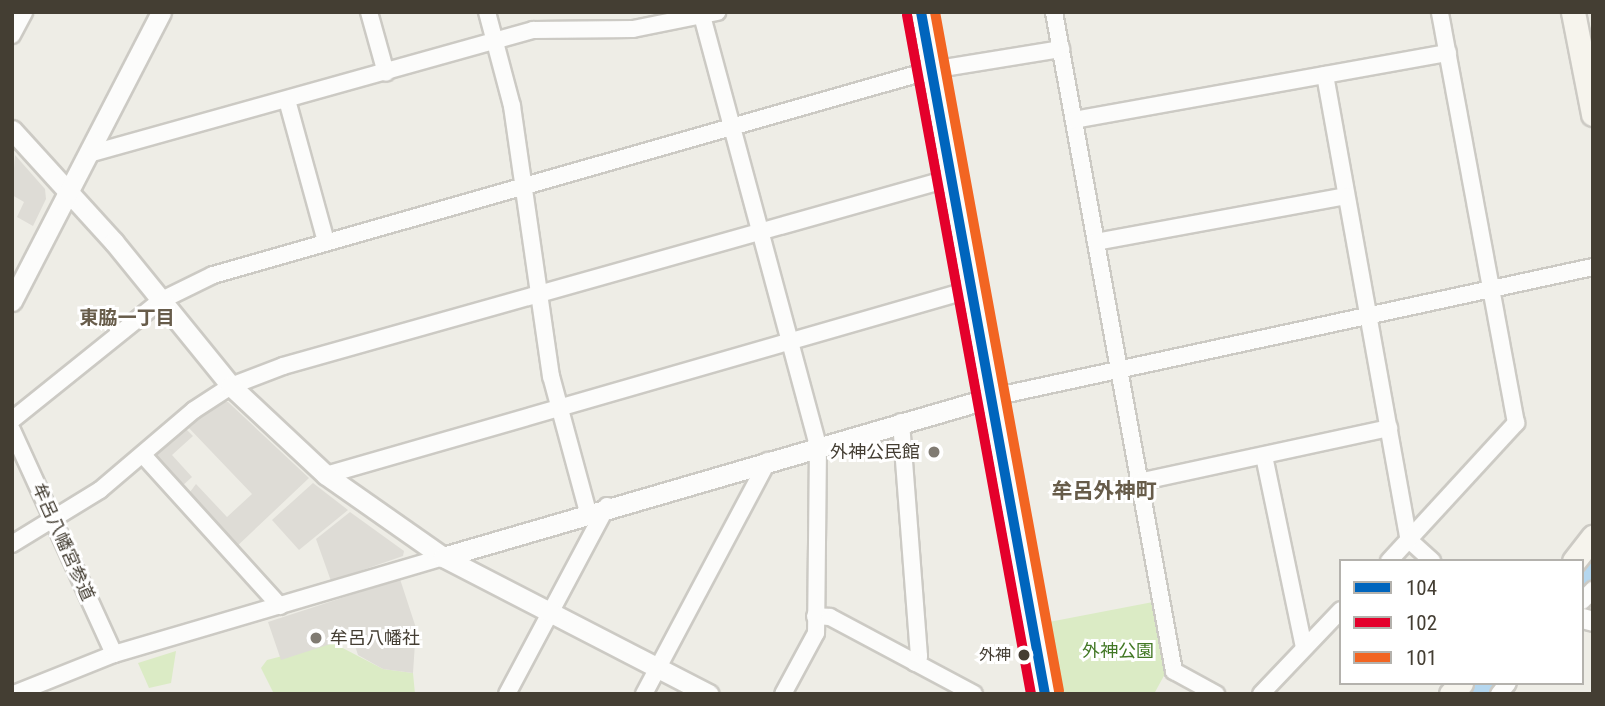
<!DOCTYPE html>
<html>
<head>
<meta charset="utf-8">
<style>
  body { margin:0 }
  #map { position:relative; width:1605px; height:706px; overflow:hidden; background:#eeede6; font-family:"Roboto Condensed","Noto Sans JP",sans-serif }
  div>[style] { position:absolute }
  .green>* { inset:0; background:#dbebc5 }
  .parking>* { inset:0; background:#dedcd6 }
  .river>* { height:30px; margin:-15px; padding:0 15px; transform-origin:15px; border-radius:15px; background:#b5d7ef }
  .roads { filter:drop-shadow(2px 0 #cccac4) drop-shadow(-2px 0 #cccac4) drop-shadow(0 2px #cccac4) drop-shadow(0 -2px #cccac4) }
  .minor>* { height:16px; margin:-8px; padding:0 8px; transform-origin:8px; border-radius:8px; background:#fcfcfb }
  .tertiary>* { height:19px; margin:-9.5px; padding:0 9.5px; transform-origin:9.5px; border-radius:9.5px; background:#fcfcfb }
  .secondary>* { height:23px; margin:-11.5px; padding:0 11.5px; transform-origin:11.5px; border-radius:11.5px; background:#f6f4ed }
  .bus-1>* { height:10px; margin:-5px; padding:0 5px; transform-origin:5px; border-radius:5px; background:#0065bd }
  .bus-2>* { height:10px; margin:-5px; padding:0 5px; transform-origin:5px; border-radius:5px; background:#e4002b }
  .bus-3>* { height:10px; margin:-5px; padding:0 5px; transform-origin:5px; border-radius:5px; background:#f26522 }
  .dots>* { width:19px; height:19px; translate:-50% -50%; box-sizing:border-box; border:4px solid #fff; border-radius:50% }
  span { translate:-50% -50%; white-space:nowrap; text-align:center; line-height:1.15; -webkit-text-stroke:6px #fff; paint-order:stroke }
  .bus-label { font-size:16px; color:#443e33 }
  .right { translate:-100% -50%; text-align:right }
  .poi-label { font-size:18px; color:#443e33 }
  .left { translate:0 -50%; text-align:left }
  .street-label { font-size:18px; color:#443e33 }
  .park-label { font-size:18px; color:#427825 }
  .neighbourhood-label { font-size:19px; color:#675c4a; font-weight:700 }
  .quarter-label { font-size:21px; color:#675c4a; font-weight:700 }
  .frame { position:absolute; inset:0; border:14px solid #443e33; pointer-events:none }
  .legend { position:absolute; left:1339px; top:559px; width:245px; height:126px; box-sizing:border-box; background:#fff; border:2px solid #b4b2ad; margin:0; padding:9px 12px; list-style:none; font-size:21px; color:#443e33 }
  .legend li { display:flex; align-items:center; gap:14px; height:35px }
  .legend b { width:35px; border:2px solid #b4b2ad }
</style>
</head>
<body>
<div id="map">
  <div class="green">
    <i style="clip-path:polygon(1153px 602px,1166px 672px,1154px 694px,1062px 694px,1049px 622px)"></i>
    <i style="clip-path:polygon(333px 643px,383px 669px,413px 673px,415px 694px,274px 694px,261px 668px,267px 660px)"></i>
    <i style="clip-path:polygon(176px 651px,171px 683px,149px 688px,138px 663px)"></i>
  </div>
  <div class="parking">
    <i style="clip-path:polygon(15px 155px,45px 189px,46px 199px,33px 226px,17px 217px,24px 202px,12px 195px)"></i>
    <i style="clip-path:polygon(220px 402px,228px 402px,309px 478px,234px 549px,187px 496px,196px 484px,227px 517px,252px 494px,187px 426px)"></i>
    <i style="clip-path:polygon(185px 428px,193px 436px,172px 455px,192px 477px,181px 487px,156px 461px,157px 454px)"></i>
    <i style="clip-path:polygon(313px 483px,348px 510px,299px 550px,272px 520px)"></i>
    <i style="clip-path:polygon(350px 512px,404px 551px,403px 556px,331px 581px,316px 539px)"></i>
    <i style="clip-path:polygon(400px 579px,416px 628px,413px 673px,383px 669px,358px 655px,352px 637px,281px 660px,268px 622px)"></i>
  </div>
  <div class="river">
    <i style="left:1582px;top:583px;width:16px;rotate:-45deg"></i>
    <i style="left:1479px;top:694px;width:15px;rotate:-48deg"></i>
  </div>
  <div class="roads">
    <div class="minor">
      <i style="left:369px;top:12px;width:63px;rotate:74.4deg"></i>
      <i style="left:487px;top:12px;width:97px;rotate:75.1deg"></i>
      <i style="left:512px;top:106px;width:273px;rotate:81.8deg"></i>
      <i style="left:551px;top:376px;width:141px;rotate:74.8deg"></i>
      <i style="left:701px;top:12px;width:450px;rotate:74.9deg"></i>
      <i style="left:818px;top:447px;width:186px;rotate:90.6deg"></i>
      <i style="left:816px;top:633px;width:69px;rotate:118.4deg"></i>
      <i style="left:1054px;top:12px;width:670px;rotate:79.68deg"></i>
      <i style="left:1174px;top:671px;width:48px;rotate:28.7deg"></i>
      <i style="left:12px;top:35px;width:26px;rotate:-62deg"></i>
      <i style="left:1325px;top:75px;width:473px;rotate:79.8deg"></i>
      <i style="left:1409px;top:540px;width:31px;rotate:42deg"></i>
      <i style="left:287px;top:100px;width:147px;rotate:74.6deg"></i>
      <i style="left:1074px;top:120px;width:380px;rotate:-10.2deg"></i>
      <i style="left:89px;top:154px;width:461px;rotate:-15.6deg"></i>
      <i style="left:533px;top:30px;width:100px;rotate:-0.6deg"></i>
      <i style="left:633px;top:29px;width:86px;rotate:-11.4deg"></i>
      <i style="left:1096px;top:242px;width:254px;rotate:-10.4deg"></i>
      <i style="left:993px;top:397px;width:614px;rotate:-12.23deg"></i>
      <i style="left:12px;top:420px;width:190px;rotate:-38.8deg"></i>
      <i style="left:160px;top:301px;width:59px;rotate:-26.1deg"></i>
      <i style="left:213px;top:275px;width:747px;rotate:-15.93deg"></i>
      <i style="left:931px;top:70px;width:132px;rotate:-9.2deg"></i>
      <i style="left:901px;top:422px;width:235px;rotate:85.6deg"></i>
      <i style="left:919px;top:656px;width:8px;rotate:120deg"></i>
      <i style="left:12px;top:430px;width:246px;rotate:65.5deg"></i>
      <i style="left:143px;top:455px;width:204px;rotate:47.8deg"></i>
      <i style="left:1264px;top:456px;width:196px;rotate:78.2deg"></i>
      <i style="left:326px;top:475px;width:672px;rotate:-16.06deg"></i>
      <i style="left:1139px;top:482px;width:256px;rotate:-12.2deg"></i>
      <i style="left:12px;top:544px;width:103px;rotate:-31.5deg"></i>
      <i style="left:100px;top:490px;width:123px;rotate:-40.4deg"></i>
      <i style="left:194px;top:410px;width:44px;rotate:-33deg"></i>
      <i style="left:231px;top:386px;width:56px;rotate:-21deg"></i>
      <i style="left:283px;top:366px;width:694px;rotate:-15.72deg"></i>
      <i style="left:1389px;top:561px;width:188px;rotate:-47.4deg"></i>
      <i style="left:1516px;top:423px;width:418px;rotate:-100.5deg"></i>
      <i style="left:1582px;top:601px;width:16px;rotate:-45deg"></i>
      <i style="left:815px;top:616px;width:15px;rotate:4deg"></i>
      <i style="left:830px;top:617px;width:163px;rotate:28.1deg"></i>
      <i style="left:14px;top:694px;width:108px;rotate:-21.8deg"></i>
      <i style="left:114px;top:654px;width:343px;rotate:-16.4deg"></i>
      <i style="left:507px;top:694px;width:213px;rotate:-62deg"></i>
      <i style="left:644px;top:694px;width:264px;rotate:-62deg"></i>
      <i style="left:1261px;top:694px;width:116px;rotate:-46.4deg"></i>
      <i style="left:1499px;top:694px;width:14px;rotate:-51deg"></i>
    </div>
    <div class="tertiary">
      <i style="left:921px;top:12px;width:693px;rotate:79.7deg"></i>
      <i style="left:12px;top:130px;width:151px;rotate:47.7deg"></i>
      <i style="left:114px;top:242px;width:186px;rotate:50.9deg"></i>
      <i style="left:231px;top:386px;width:130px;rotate:43.1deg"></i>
      <i style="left:326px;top:475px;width:143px;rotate:35deg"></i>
      <i style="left:443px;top:557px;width:299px;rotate:27.3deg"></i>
      <i style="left:12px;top:301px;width:325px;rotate:-62.7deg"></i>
      <i style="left:443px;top:557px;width:573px;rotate:-16.22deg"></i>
      <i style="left:1582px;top:618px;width:11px;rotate:15deg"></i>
    </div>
    <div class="secondary">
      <i style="left:1573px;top:12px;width:104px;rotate:78.9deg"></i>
      <i style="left:1574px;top:561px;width:31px;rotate:-52deg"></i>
      <i style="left:1451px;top:694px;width:15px;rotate:-48deg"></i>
    </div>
  </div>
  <div class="bus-1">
    <i style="left:921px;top:12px;width:693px;rotate:79.7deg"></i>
  </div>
  <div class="bus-2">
    <i style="left:907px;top:15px;width:690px;rotate:79.65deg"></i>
  </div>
  <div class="bus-3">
    <i style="left:935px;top:12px;width:690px;rotate:79.65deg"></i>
  </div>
  <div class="dots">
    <i style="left:934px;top:452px;background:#807b72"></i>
    <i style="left:316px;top:638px;background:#807b72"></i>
    <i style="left:1024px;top:655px;background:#443e33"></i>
  </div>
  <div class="bus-label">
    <span class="right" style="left:1011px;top:655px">外神</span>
  </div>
  <div class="poi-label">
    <span class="right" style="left:920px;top:452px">外神公民館</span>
    <span class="left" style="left:330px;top:638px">牟呂八幡社</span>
  </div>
  <div class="street-label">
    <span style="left:63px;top:542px;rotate:66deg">牟呂八幡宮参道</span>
  </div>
  <div class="park-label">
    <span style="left:1118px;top:651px">外神公園</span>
  </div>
  <div class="neighbourhood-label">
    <span style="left:127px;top:318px">東脇一丁目</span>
  </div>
  <div class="quarter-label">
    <span style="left:1104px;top:491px">牟呂外神町</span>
  </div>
  <div class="frame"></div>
  <ul class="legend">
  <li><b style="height:9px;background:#0065bd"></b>104</li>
  <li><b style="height:9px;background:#e4002b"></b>102</li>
  <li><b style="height:9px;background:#f26522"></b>101</li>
  </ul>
</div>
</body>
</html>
